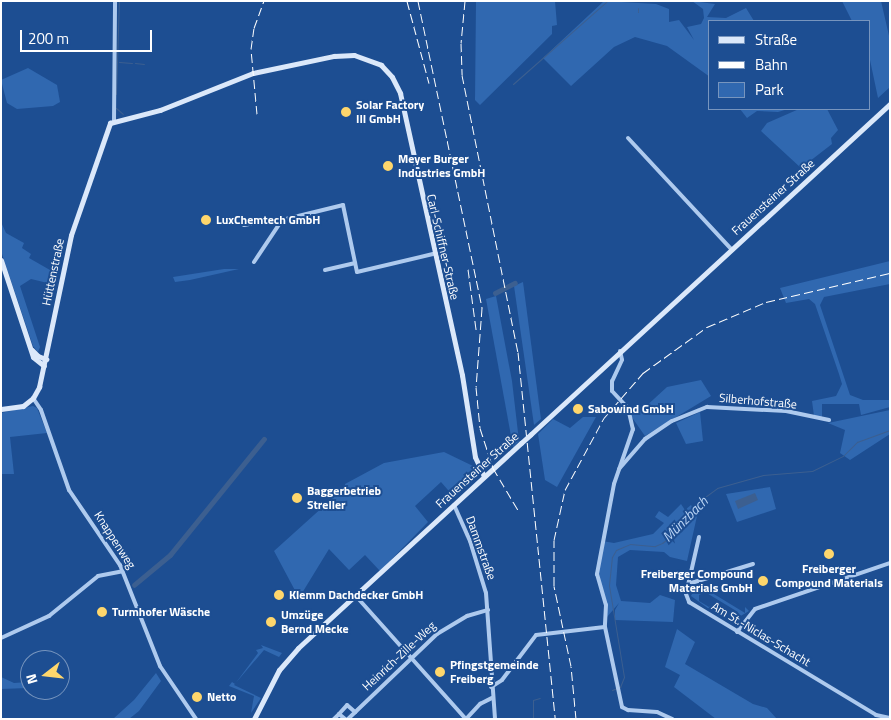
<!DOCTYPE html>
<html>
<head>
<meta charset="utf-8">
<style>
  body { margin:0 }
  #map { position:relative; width:891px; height:720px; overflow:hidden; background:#1d4e92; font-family:"Titillium Web",sans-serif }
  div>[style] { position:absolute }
  .green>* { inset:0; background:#3068b0 }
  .water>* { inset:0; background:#3c5f90 }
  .stream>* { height:1px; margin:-0.5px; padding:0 0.5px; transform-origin:0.5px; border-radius:0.5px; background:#3c5f90 }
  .canal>* { height:4.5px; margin:-2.25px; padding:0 2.25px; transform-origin:2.25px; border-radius:2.25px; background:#3c5f90 }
  .minor>* { height:4px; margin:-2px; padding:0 2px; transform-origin:2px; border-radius:2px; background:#aecaee }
  .secondary>* { height:5px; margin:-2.5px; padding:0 2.5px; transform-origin:2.5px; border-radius:2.5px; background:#dbe8fa }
  .rail>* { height:1px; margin-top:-0.5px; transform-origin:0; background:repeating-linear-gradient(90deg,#fff 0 9px,transparent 0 13px) }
  .secondary-bridge>* { height:5px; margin:-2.5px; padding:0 2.5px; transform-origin:2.5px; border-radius:2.5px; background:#dbe8fa }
  .dots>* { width:14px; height:14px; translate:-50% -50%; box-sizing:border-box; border:2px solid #1d4e92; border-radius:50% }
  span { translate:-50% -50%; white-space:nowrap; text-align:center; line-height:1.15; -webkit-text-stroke:4px #1d4e92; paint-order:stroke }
  .poi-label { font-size:12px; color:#fff; font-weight:700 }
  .left { translate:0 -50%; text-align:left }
  .right { translate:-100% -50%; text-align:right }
  .street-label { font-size:12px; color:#fff }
  .water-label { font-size:14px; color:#bad4f5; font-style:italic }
  .frame { position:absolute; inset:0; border:2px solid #fff; pointer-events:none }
  .legend { position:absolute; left:708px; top:20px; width:162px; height:90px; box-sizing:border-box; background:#1d4e92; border:1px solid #7795be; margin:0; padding:6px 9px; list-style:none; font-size:15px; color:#fff }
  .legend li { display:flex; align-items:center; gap:10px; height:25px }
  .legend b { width:25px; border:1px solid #7795be }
  .north { position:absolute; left:20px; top:650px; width:50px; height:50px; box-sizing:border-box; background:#1d4e92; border:1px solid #7795be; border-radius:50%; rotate:254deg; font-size:14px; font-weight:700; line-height:20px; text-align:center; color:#fff }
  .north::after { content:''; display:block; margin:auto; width:18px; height:22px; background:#fed66c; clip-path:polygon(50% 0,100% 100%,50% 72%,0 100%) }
  .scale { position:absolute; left:20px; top:30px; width:132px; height:22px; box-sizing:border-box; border:2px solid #fff; border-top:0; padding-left:6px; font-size:15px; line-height:18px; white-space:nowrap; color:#fff; -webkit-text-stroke:4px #1d4e92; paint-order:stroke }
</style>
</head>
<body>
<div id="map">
  <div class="green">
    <i style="clip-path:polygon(476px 1px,555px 1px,557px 25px,552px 26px,552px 34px,480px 105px,475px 100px)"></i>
    <i style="clip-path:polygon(604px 1px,656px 4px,669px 9px,669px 22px,679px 20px,694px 40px,687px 27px,701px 24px,704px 18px,703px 9px,692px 1px,715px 4px,707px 17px,726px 18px,746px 8px,754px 21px,710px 21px,710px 77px,667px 46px,635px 37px,614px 47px,571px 86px,543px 58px)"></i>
    <i style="clip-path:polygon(842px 1px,881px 1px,890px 40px,890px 87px,878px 98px,870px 60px,870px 21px,852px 21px)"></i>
    <i style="clip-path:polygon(28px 68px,57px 85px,60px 102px,53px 106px,17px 109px,7px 103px,1px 80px)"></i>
    <i style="clip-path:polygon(740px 109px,788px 109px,778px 112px,757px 111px,747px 118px)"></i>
    <i style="clip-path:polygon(799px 109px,827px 109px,838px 130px,831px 138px,832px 144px,801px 168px,761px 131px,767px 123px)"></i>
    <i style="clip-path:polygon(1px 222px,6px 233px,24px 243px,22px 248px,31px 254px,29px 258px,57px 274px,56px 285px,31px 279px,20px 286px,40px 347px,38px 352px,33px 346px,1px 251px)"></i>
    <i style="clip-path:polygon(890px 261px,890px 284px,824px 297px,820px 305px,850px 395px,863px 400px,890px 400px,890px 407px,861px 415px,859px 404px,822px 404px,822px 418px,814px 416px,812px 401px,836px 396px,842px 384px,839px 374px,815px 304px,809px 299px,786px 303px,780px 288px)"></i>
    <i style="clip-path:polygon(224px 269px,239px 269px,190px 280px,175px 282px,173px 277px)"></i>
    <i style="clip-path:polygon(523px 282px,541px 419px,534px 425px,514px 286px)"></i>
    <i style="clip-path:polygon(496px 296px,512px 381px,519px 441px,513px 447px,486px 299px)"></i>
    <i style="clip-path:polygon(701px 380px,711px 396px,645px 436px,631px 416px,636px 403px,643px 409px,667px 387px)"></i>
    <i style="clip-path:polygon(33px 406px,37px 408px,47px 433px,10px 437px,14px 474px,1px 474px,1px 413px)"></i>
    <i style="clip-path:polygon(890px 410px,890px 434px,850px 460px,840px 453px,845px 430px,828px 423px)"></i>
    <i style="clip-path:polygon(700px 412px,703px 441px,686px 444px,676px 423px)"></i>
    <i style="clip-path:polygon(583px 417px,596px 417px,557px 487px,545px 480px,538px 434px,553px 419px,570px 428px)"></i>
    <i style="clip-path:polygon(444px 452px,473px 466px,476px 474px,474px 480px,455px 498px,441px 482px,415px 506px,428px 522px,380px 571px,365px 555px,349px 570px,329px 549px,299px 598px,274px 551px,345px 487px,345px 484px,384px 463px)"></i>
    <i style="clip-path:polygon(770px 487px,776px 509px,737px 522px,726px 494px)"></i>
    <i style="clip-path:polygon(681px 504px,685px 510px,691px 505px,697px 516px,687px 561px,670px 557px,664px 552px,630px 550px,618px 557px,616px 585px,621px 601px,650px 603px,660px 595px,675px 600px,673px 622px,615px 620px,615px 610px,619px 603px,607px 617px,597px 564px,602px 541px,614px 543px,653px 534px,664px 523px,655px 517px,659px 511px,668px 517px)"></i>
    <i style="clip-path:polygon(704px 584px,704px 588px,745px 613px,745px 607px,749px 611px,739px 617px,738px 612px,705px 592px,699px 595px,699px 601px,709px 607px,712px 605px,709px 609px,691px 596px,695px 588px)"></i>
    <i style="clip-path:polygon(677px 629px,695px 642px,685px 664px,753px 704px,767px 708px,777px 719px,716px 719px,674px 687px,680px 675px,665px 667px)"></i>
    <i style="clip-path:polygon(261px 645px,282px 653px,279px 657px,264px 650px,234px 685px,261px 698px,251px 713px,254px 696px,229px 686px,232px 682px,235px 684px,258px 653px,256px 650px,263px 648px)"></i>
    <i style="clip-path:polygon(156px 673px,161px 681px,139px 711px,129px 719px,113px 719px,134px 700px)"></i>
    <i style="clip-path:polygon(1px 677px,14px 683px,28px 682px,28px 688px,1px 689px)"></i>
  </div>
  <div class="water">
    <i style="clip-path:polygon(755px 493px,758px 500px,738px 509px,735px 501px)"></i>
  </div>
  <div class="stream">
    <i style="left:638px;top:8px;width:2px;rotate:90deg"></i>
    <i style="left:638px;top:12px;width:1px;rotate:-90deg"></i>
    <i style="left:119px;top:62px;width:13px;rotate:4deg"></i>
    <i style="left:135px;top:63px;width:9px;rotate:6deg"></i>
    <i style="left:513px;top:84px;width:125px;rotate:-41.4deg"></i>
    <i style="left:116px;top:94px;width:93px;rotate:-88.2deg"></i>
    <i style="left:116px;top:108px;width:9px;rotate:41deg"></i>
    <i style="left:612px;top:690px;width:9px;rotate:-21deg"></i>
    <i style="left:620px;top:687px;width:11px;rotate:-68deg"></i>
    <i style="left:624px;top:677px;width:93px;rotate:-99.3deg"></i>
    <i style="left:609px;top:585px;width:28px;rotate:-84deg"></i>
    <i style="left:612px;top:557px;width:8px;rotate:-60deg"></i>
    <i style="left:616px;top:550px;width:15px;rotate:-23deg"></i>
    <i style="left:630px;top:544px;width:25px;rotate:5deg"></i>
    <i style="left:655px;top:546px;width:8px;rotate:-23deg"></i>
    <i style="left:662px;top:543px;width:14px;rotate:-36deg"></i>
    <i style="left:673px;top:535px;width:37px;rotate:-55deg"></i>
    <i style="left:694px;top:505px;width:29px;rotate:-36deg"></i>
    <i style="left:717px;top:488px;width:48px;rotate:-15.8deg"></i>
    <i style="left:763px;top:475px;width:49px;rotate:-4.7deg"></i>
    <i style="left:812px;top:471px;width:34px;rotate:-26deg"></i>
    <i style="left:843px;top:456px;width:20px;rotate:-45deg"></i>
    <i style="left:857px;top:442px;width:35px;rotate:-20deg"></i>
    <i style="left:533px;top:719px;width:19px;rotate:-90deg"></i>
    <i style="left:533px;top:700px;width:7px;rotate:-16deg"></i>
  </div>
  <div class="canal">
    <i style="left:495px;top:293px;width:22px;rotate:-27deg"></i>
    <i style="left:134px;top:585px;width:47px;rotate:-39.8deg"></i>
    <i style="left:170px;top:555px;width:149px;rotate:-51deg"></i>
  </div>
  <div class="minor">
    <i style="left:114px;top:121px;width:120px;rotate:-89.5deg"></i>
    <i style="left:628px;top:138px;width:151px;rotate:47.1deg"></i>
    <i style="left:244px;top:225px;width:32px;rotate:-11deg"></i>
    <i style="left:275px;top:219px;width:7px;rotate:8deg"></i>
    <i style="left:282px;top:220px;width:63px;rotate:-13.8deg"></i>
    <i style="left:343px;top:205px;width:68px;rotate:78.2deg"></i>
    <i style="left:357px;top:272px;width:78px;rotate:-13.3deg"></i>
    <i style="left:254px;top:262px;width:50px;rotate:-56.3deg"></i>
    <i style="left:325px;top:270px;width:31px;rotate:-13deg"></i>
    <i style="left:620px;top:351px;width:9px;rotate:77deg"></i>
    <i style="left:622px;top:360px;width:23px;rotate:115deg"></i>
    <i style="left:612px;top:381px;width:10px;rotate:90deg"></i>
    <i style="left:612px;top:391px;width:23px;rotate:47deg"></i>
    <i style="left:628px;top:408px;width:22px;rotate:77deg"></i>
    <i style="left:633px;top:429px;width:58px;rotate:109.1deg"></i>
    <i style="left:614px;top:484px;width:92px;rotate:100.7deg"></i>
    <i style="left:597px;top:574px;width:32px;rotate:74deg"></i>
    <i style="left:606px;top:605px;width:22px;rotate:93deg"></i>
    <i style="left:605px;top:627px;width:82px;rotate:78deg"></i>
    <i style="left:622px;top:707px;width:7px;rotate:27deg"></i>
    <i style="left:628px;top:710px;width:29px;rotate:4deg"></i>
    <i style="left:657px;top:712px;width:17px;rotate:25deg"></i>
    <i style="left:33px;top:398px;width:14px;rotate:56deg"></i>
    <i style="left:41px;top:410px;width:85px;rotate:70.7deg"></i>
    <i style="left:69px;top:490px;width:91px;rotate:55.8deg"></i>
    <i style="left:120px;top:565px;width:109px;rotate:68.4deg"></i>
    <i style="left:160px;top:666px;width:64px;rotate:55.8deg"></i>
    <i style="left:619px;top:469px;width:40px;rotate:-49deg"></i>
    <i style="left:645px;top:439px;width:32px;rotate:-34deg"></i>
    <i style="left:672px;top:421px;width:38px;rotate:-22deg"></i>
    <i style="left:707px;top:407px;width:79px;rotate:2.9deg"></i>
    <i style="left:786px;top:411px;width:44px;rotate:11.8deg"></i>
    <i style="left:454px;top:505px;width:39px;rotate:66deg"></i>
    <i style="left:470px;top:541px;width:54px;rotate:72.9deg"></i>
    <i style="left:486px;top:593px;width:126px;rotate:85.9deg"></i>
    <i style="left:699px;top:537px;width:58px;rotate:102.8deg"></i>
    <i style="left:686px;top:594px;width:9px;rotate:69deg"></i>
    <i style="left:689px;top:602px;width:218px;rotate:31.1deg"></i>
    <i style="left:876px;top:715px;width:14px;rotate:12deg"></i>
    <i style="left:688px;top:584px;width:68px;rotate:-17.1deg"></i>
    <i style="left:355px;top:595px;width:166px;rotate:48.2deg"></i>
    <i style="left:737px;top:632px;width:29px;rotate:-52deg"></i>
    <i style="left:755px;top:609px;width:143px;rotate:-18.8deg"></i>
    <i style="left:1px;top:638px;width:53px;rotate:-24.6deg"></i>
    <i style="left:49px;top:616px;width:63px;rotate:-39.2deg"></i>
    <i style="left:98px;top:576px;width:25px;rotate:-11deg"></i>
    <i style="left:491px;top:687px;width:13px;rotate:-32deg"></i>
    <i style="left:502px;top:680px;width:56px;rotate:-52.9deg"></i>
    <i style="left:536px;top:635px;width:69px;rotate:-6.6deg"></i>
    <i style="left:339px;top:714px;width:12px;rotate:-48deg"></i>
    <i style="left:347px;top:705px;width:11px;rotate:41deg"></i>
    <i style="left:334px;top:719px;width:7px;rotate:-45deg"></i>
    <i style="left:339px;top:714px;width:8px;rotate:40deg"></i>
    <i style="left:348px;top:719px;width:123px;rotate:-43.7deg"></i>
    <i style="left:437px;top:634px;width:35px;rotate:-31deg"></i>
    <i style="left:467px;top:616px;width:22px;rotate:-16deg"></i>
    <i style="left:466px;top:719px;width:21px;rotate:-47deg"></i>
    <i style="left:480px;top:704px;width:13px;rotate:-27deg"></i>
  </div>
  <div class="secondary">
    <i style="left:1px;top:260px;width:102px;rotate:71.7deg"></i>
    <i style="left:33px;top:357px;width:14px;rotate:39deg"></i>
    <i style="left:32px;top:350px;width:8px;rotate:45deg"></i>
    <i style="left:38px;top:356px;width:9px;rotate:21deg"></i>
    <i style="left:1px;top:409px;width:22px;rotate:-8deg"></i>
    <i style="left:23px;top:406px;width:13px;rotate:-39deg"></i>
    <i style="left:33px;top:398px;width:13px;rotate:-61deg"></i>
    <i style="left:39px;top:387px;width:155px;rotate:-78.1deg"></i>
    <i style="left:71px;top:235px;width:119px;rotate:-70.8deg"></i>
    <i style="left:110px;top:123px;width:52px;rotate:-14.6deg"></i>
    <i style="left:160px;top:110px;width:100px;rotate:-21.7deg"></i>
    <i style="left:253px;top:73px;width:83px;rotate:-11.9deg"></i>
    <i style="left:334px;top:56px;width:20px;rotate:-3deg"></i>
    <i style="left:354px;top:55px;width:29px;rotate:20deg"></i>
    <i style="left:381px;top:65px;width:16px;rotate:47deg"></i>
    <i style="left:392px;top:77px;width:18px;rotate:63deg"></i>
    <i style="left:400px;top:93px;width:289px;rotate:77.6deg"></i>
    <i style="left:462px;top:375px;width:83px;rotate:81deg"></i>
    <i style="left:475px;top:457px;width:21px;rotate:65deg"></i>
    <i style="left:531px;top:434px;width:488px;rotate:-42.6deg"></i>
    <i style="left:254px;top:719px;width:55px;rotate:-63deg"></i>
    <i style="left:279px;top:670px;width:29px;rotate:-49deg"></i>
    <i style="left:298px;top:648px;width:303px;rotate:-42.6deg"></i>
  </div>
  <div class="rail">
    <i style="left:407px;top:1px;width:85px;rotate:75deg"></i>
    <i style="left:418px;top:1px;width:314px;rotate:78.2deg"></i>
    <i style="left:482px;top:308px;width:79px;rotate:94.3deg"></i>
    <i style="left:476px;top:387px;width:41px;rotate:84.4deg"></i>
    <i style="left:480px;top:428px;width:42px;rotate:72deg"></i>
    <i style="left:493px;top:468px;width:49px;rotate:59.2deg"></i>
    <i style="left:465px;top:1px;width:42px;rotate:95.4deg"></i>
    <i style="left:461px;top:43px;width:32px;rotate:88deg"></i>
    <i style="left:462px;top:75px;width:283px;rotate:78.6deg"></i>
    <i style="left:518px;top:352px;width:369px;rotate:84.2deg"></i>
    <i style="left:257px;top:114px;width:65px;rotate:-95.3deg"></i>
    <i style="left:251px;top:49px;width:21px;rotate:-82deg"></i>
    <i style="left:254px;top:28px;width:29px;rotate:-70deg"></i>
    <i style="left:468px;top:269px;width:61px;rotate:82.4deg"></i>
    <i style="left:576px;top:719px;width:53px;rotate:-95.4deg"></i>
    <i style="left:571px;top:666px;width:82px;rotate:-102deg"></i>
    <i style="left:554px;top:586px;width:46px;rotate:-90deg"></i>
    <i style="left:554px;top:540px;width:51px;rotate:-77.6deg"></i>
    <i style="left:565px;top:490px;width:82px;rotate:-61.6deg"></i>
    <i style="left:604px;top:418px;width:60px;rotate:-49.1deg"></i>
    <i style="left:643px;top:373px;width:79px;rotate:-35.7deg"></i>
    <i style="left:707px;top:327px;width:64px;rotate:-23deg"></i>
    <i style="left:766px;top:302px;width:127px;rotate:-13.2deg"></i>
  </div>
  <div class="secondary-bridge">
    <i style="left:521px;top:443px;width:13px;rotate:-42deg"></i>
  </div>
  <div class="dots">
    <i style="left:346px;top:112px;background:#fed66c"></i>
    <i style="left:388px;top:166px;background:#fed66c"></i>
    <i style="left:206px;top:220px;background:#fed66c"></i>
    <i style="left:578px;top:409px;background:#fed66c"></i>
    <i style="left:297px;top:498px;background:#fed66c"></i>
    <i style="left:829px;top:554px;background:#fed66c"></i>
    <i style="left:763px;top:581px;background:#fed66c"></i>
    <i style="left:279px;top:595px;background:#fed66c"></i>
    <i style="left:102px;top:612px;background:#fed66c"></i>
    <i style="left:271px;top:622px;background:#fed66c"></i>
    <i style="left:440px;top:672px;background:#fed66c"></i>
    <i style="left:197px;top:697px;background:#fed66c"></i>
  </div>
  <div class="poi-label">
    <span class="left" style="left:356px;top:112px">Solar Factory<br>III GmbH</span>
    <span class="left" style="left:398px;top:166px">Meyer Burger<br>Industries GmbH</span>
    <span class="left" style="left:216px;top:220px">LuxChemtech GmbH</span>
    <span class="left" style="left:588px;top:409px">Sabowind GmbH</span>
    <span class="left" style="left:307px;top:498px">Baggerbetrieb<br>Streller</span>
    <span style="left:829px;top:576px">Freiberger<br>Compound Materials</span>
    <span class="right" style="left:753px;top:581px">Freiberger Compound<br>Materials GmbH</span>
    <span class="left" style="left:289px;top:595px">Klemm Dachdecker GmbH</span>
    <span class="left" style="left:112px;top:612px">Turmhofer Wäsche</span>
    <span class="left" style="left:281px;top:622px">Umzüge<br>Bernd Mecke</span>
    <span class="left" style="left:450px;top:672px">Pfingstgemeinde<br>Freiberg</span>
    <span class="left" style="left:207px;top:697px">Netto</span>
  </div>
  <div class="street-label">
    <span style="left:773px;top:197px;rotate:-42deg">Frauensteiner Straße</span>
    <span style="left:443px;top:247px;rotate:77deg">Carl-Schiffner-Straße</span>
    <span style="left:53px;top:272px;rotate:-78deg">Hüttenstraße</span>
    <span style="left:758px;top:401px;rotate:5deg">Silberhofstraße</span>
    <span style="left:477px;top:470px;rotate:-42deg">Frauensteiner Straße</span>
    <span style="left:115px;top:540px;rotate:57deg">Knappenweg</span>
    <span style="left:481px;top:548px;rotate:70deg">Dammstraße</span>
    <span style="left:761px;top:634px;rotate:31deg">Am St.-Niclas-Schacht</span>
    <span style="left:399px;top:656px;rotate:-43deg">Heinrich-Zille-Weg</span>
  </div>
  <div class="water-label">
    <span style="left:685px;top:519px;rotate:-45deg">Münzbach</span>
  </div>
  <div class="frame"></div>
  <ul class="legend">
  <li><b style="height:6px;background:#dbe8fa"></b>Straße</li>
  <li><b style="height:6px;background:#fff"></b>Bahn</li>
  <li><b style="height:14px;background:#3068b0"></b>Park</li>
  </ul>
  <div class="north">N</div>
  <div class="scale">200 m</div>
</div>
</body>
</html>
